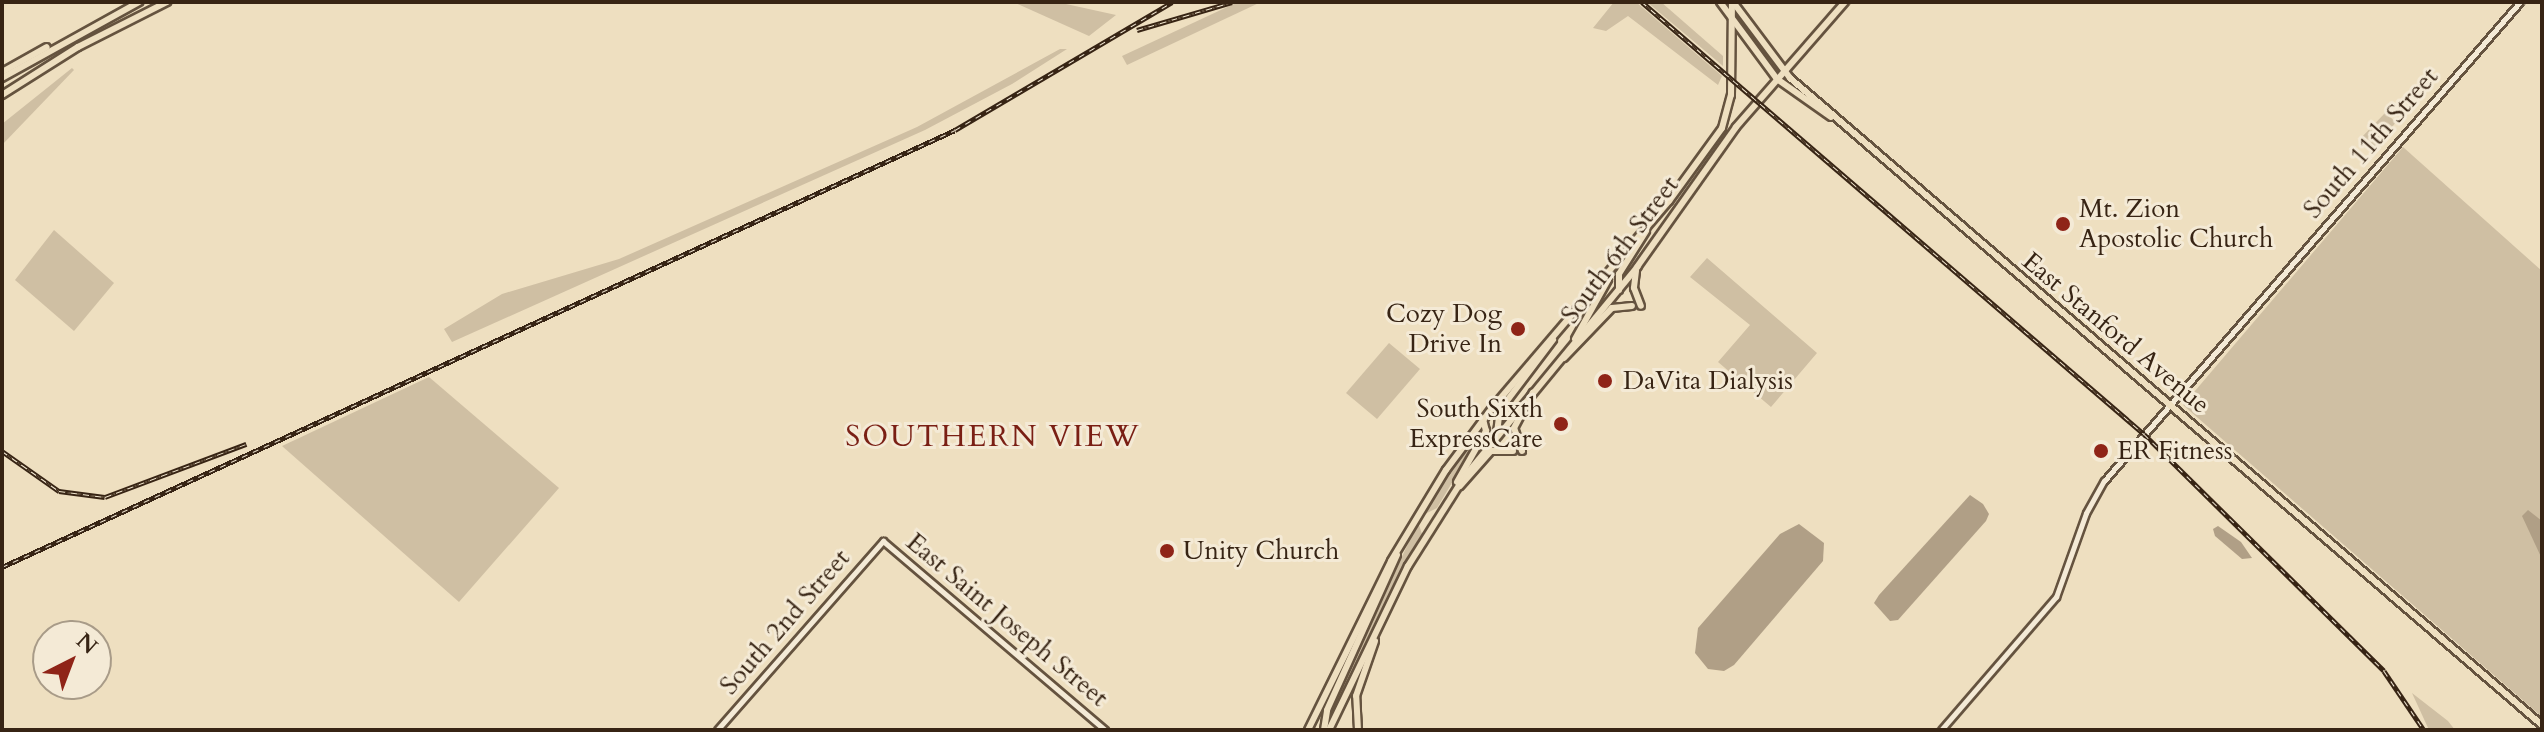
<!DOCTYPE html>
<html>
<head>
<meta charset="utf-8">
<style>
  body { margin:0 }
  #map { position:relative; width:2544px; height:732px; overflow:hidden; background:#eedfc0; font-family:Cardo,serif }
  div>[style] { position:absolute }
  .green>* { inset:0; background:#cfbfa3 }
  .water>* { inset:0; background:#b09f86 }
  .roads { filter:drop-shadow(2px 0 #65533f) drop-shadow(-2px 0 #65533f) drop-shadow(0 2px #65533f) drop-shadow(0 -2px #65533f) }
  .minor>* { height:5px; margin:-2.5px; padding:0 2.5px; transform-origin:2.5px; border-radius:2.5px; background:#f4ead6 }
  .major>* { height:6px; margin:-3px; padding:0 3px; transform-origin:3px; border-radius:3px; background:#eedfc0 }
  .rail>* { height:5px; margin-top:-2.5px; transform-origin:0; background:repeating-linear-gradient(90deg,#f4ead6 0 6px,#372414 0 12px); box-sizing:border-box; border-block:2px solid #372414 }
  .dots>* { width:22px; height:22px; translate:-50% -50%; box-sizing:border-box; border:4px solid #f4ead6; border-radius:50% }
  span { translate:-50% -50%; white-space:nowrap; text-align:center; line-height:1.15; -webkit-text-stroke:6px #f4ead6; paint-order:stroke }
  .street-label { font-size:26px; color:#372414 }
  .poi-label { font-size:26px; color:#372414 }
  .left { translate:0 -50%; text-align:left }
  .right { translate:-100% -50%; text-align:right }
  .quarter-label { font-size:30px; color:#7a1f14; letter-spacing:2px }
  .frame { position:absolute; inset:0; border:4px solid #372414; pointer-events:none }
  .north { position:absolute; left:32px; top:620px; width:80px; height:80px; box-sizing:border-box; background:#f4ead6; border:2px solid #a89b88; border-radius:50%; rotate:42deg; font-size:22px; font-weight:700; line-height:32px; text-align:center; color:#372414 }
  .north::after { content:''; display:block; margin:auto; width:28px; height:36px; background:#8f2418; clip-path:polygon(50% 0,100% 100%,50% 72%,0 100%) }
</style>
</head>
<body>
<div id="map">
  <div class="green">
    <i style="clip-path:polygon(1013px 2px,1057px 2px,1116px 15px,1089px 36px)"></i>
    <i style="clip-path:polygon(1238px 2px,1261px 2px,1127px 65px,1122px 56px)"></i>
    <i style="clip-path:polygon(1614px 2px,1636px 2px,1722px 76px,1718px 85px,1628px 16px,1606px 31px,1593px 28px)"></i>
    <i style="clip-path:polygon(1647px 2px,1661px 2px,1723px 56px,1723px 66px)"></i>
    <i style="clip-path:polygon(1060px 49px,1067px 49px,1012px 84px,925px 130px,452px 342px,444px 329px,502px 294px,619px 259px,917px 127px)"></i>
    <i style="clip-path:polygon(72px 68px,74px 70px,2px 145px,2px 124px)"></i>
    <i style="clip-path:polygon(2385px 113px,2396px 122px,2373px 151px,2360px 139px)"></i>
    <i style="clip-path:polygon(2403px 147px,2542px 271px,2542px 717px,2183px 405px)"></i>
    <i style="clip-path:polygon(54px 230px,114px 283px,74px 331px,15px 280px)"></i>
    <i style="clip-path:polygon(1707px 258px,1817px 353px,1771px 407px,1718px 362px,1750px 325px,1690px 277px)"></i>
    <i style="clip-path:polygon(1389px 343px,1420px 369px,1377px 419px,1346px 393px)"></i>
    <i style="clip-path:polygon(429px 377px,559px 488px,459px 602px,282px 446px)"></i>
    <i style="clip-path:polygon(1482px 432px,1437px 508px,1425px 514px,1448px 474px)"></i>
    <i style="clip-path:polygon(1418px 522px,1422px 534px,1329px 719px,1330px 712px)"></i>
    <i style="clip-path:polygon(2412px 693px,2448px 721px,2455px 730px,2429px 730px)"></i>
  </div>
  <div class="water">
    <i style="clip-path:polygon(1970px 495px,1983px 504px,1989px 514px,1986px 521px,1898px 620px,1890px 621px,1874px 603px,1879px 595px)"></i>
    <i style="clip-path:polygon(2528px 510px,2542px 521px,2542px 559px,2522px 516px)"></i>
    <i style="clip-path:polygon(1799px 524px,1824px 543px,1823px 561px,1734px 665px,1724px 671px,1708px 669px,1695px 653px,1698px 628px,1780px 534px)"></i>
    <i style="clip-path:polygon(2218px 526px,2241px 542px,2252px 558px,2242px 559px,2215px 536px,2213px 529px)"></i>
  </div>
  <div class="roads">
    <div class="minor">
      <i style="left:717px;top:730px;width:252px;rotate:-48.7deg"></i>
      <i style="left:883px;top:541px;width:292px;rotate:40.4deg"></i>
      <i style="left:1941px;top:730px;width:176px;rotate:-49.2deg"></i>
      <i style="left:2056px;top:597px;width:89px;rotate:-70.3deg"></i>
      <i style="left:2086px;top:513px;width:37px;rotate:-61deg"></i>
      <i style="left:2104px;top:481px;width:634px;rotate:-49.03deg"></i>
    </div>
    <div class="major">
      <i style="left:1720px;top:2px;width:96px;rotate:53.5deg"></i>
      <i style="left:1777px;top:79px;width:66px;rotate:35.1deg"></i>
      <i style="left:1733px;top:2px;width:95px;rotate:53.1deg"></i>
      <i style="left:1790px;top:78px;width:992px;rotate:40.71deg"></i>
      <i style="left:2px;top:72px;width:51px;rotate:-29.1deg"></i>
      <i style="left:2px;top:78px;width:157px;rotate:-29deg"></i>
      <i style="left:2px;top:95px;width:90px;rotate:-32.3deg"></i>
      <i style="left:78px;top:47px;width:100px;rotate:-26.8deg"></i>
      <i style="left:1636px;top:271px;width:17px;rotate:97deg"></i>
      <i style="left:1634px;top:288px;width:19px;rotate:69deg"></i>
      <i style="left:1619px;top:290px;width:16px;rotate:-90deg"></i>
      <i style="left:1619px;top:274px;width:51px;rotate:-57.9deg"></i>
      <i style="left:1575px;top:339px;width:68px;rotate:-60.8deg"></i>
      <i style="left:1564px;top:358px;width:69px;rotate:-46.2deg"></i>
      <i style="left:1612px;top:308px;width:20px;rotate:-6deg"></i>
      <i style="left:1497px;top:433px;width:23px;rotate:-83deg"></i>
      <i style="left:1500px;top:410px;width:88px;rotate:-52.9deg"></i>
      <i style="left:1522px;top:451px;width:24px;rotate:-109deg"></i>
      <i style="left:1514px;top:428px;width:40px;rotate:-62deg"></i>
      <i style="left:1457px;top:482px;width:59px;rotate:-60.4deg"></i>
      <i style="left:1486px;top:431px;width:12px;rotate:-104deg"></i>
      <i style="left:1460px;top:486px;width:47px;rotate:-48.5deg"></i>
      <i style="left:1491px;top:451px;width:22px"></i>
      <i style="left:1308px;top:730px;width:188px;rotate:-63.8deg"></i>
      <i style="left:1391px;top:561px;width:106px;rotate:-58.9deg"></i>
      <i style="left:1446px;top:470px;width:79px;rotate:-53.3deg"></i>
      <i style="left:1493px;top:407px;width:271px;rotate:-49.5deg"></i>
      <i style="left:1669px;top:201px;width:90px;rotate:-54deg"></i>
      <i style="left:1722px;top:128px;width:34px;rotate:-75deg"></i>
      <i style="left:1731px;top:95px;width:93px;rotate:-89.4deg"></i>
      <i style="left:1324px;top:730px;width:20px;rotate:-81deg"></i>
      <i style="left:1327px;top:710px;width:170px;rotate:-65.7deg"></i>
      <i style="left:1329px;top:730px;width:182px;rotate:-64.3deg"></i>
      <i style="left:1408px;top:566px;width:107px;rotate:-57.7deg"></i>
      <i style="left:1465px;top:476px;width:271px;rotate:-50.5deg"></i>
      <i style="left:1637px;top:267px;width:171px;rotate:-54.7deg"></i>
      <i style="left:1736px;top:127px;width:166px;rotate:-48.9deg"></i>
      <i style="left:1358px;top:730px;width:34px;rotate:-93deg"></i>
      <i style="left:1356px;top:696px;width:58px;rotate:-70.9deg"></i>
    </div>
  </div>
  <div class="rail">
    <i style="left:1642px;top:2px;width:662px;rotate:40.71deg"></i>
    <i style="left:2144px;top:434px;width:337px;rotate:44.6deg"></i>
    <i style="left:2384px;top:671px;width:71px;rotate:55.9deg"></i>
    <i style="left:1137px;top:30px;width:99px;rotate:-16.4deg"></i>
    <i style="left:2px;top:451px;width:70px;rotate:35.1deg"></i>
    <i style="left:59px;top:491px;width:46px;rotate:7.4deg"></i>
    <i style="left:105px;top:497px;width:151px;rotate:-20.6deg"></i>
    <i style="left:2px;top:567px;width:1048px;rotate:-24.63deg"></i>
    <i style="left:955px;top:130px;width:252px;rotate:-30.5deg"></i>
  </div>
  <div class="dots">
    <i style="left:2063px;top:224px;background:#8f2418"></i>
    <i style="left:1518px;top:329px;background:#8f2418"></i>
    <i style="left:1605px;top:381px;background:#8f2418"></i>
    <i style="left:1561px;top:424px;background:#8f2418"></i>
    <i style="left:2101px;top:451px;background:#8f2418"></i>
    <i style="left:1167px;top:551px;background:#8f2418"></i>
  </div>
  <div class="street-label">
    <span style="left:2371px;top:143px;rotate:-49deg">South 11th Street</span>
    <span style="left:1620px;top:250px;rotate:-53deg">South 6th Street</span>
    <span style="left:2116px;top:333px;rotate:40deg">East Stanford Avenue</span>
    <span style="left:1007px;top:620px;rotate:40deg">East Saint Joseph Street</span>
    <span style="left:785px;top:622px;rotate:-49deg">South 2nd Street</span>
  </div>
  <div class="poi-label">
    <span class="left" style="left:2079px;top:224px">Mt. Zion<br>Apostolic Church</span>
    <span class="right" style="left:1502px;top:329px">Cozy Dog<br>Drive In</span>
    <span class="left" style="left:1623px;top:381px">DaVita Dialysis</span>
    <span class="right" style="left:1543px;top:424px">South Sixth<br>ExpressCare</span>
    <span class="left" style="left:2117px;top:451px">ER Fitness</span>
    <span class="left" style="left:1183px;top:551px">Unity Church</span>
  </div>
  <div class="quarter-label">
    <span style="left:993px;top:437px">SOUTHERN VIEW</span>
  </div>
  <div class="frame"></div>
  <div class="north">N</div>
</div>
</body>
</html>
